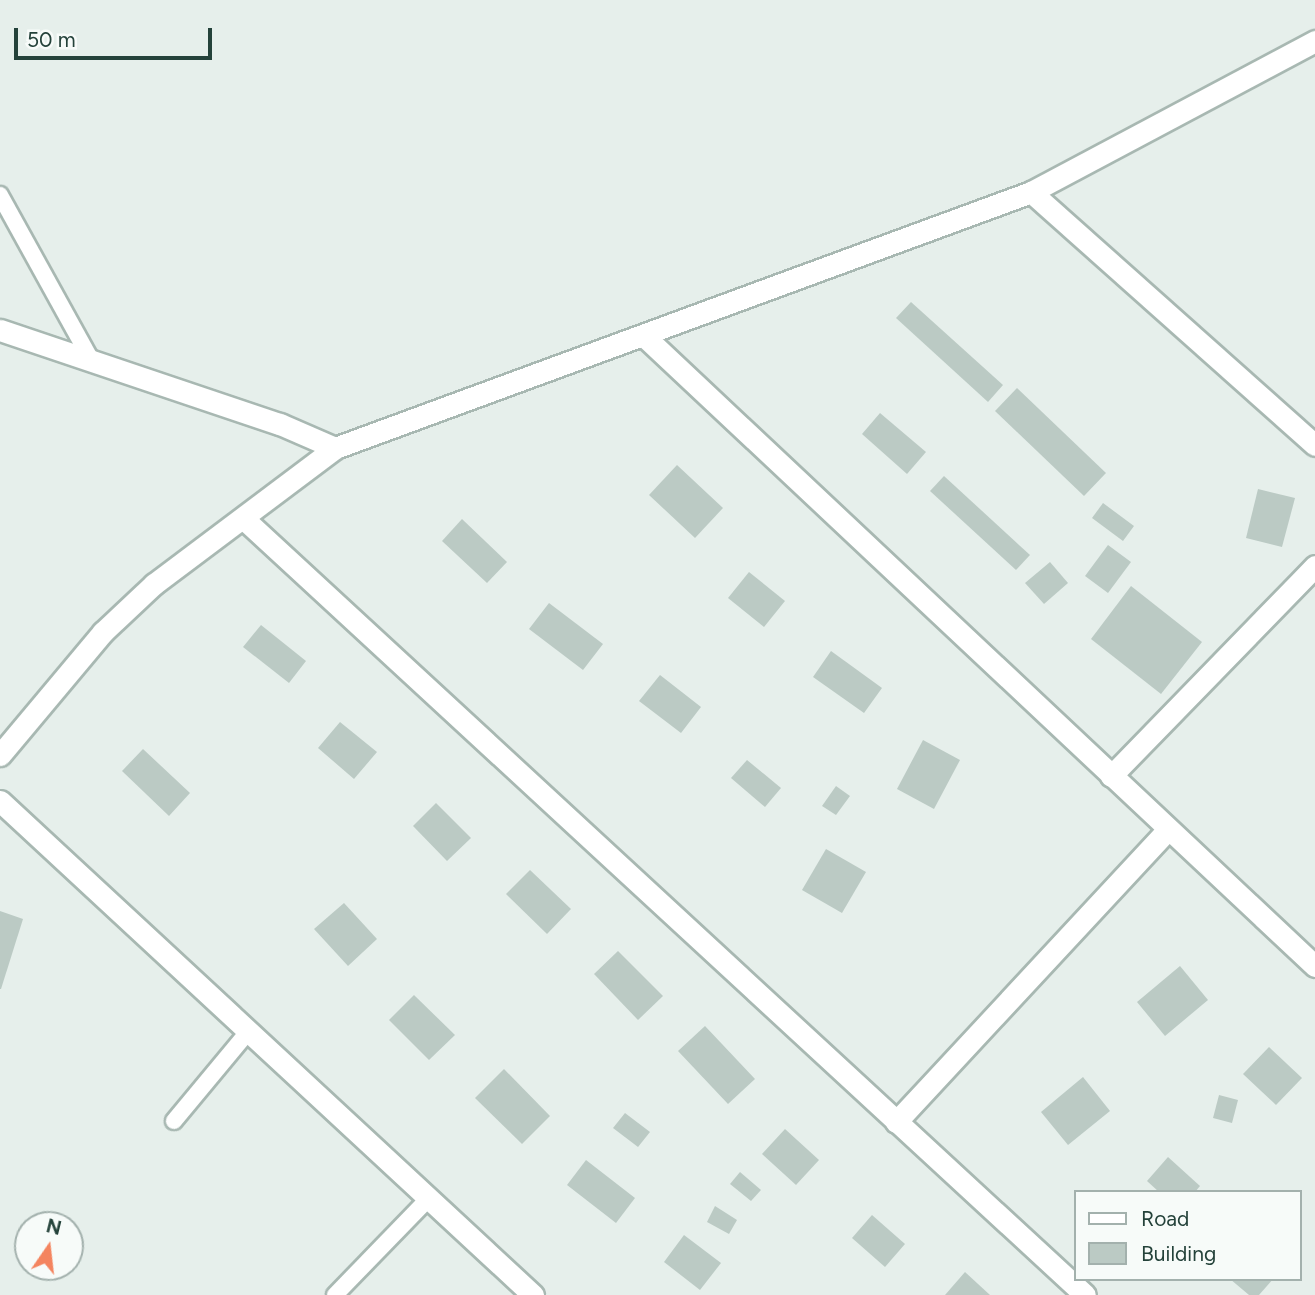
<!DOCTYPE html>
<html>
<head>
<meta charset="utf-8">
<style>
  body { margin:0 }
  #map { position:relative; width:1315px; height:1295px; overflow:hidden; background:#e6efeb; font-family:Figtree,sans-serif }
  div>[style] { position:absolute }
  .building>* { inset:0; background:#bbcac4 }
  .roads { filter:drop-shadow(2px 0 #a8b8b2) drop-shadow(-2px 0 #a8b8b2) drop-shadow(0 2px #a8b8b2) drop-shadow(0 -2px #a8b8b2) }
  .lane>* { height:16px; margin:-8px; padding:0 8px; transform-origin:8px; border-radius:8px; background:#fff }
  .street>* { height:21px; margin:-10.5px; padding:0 10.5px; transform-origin:10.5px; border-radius:10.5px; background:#fff }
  span { translate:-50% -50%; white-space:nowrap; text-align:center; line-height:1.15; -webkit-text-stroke:7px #f7fbf9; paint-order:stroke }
  .legend { position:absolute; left:1074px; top:1190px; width:228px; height:91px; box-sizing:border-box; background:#f7fbf9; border:2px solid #a3b1ad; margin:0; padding:9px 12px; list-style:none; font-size:21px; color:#24423a }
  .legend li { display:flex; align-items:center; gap:14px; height:35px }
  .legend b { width:35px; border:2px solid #a3b1ad }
  .north { position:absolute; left:14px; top:1211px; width:70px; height:70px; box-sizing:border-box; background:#f7fbf9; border:2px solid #a3b1ad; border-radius:50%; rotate:14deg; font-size:19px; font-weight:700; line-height:28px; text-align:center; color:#24423a }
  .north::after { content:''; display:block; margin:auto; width:24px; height:32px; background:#f4845f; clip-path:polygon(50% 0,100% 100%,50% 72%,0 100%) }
  .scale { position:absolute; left:14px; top:28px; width:198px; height:32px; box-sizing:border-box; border:4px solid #24423a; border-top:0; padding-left:9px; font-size:21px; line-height:24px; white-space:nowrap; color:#24423a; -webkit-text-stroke:5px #f7fbf9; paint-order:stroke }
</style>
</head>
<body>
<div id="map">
  <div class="building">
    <i style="clip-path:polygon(911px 302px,1003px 385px,988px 402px,896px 318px)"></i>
    <i style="clip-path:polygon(1017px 388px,1106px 473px,1084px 496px,995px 411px)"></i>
    <i style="clip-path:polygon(880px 413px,926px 452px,907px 474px,862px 434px)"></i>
    <i style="clip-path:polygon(677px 465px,723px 508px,695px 538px,649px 495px)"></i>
    <i style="clip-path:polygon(944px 476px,1030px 555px,1016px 570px,930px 491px)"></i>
    <i style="clip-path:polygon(1258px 489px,1295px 498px,1282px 547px,1246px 538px)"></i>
    <i style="clip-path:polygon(1103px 503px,1134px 526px,1123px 541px,1092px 518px)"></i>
    <i style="clip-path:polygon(462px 519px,507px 562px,487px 583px,442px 541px)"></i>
    <i style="clip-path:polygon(1108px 545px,1131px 562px,1108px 593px,1085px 576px)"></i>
    <i style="clip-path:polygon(1050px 562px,1068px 583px,1044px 604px,1025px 583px)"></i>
    <i style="clip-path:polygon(749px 572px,785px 601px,764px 627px,728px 598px)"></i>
    <i style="clip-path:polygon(1131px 586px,1202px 642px,1161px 694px,1091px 639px)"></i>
    <i style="clip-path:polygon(549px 603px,603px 644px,583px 670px,529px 629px)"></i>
    <i style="clip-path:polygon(261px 625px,306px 661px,289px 683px,243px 647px)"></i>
    <i style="clip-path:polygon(831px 651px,882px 688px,864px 713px,813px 677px)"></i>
    <i style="clip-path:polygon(660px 675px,701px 707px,681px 733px,639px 701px)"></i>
    <i style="clip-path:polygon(340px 722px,377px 752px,354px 779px,318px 748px)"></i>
    <i style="clip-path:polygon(923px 740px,960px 760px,934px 809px,897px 789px)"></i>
    <i style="clip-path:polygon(143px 749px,190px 793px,169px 816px,122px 771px)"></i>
    <i style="clip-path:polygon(747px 760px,781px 788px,765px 807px,731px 778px)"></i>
    <i style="clip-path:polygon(836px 786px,850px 796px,836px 815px,822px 806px)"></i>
    <i style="clip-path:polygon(436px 803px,471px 838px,447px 861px,413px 826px)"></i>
    <i style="clip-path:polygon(826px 849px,866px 872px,842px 913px,802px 890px)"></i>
    <i style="clip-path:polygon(530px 870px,571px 909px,547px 934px,506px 894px)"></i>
    <i style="clip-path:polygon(344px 903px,377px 939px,348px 966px,314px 929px)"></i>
    <i style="clip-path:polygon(0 911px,23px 919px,1px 989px,0 989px)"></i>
    <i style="clip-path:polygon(618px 951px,663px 996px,638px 1020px,594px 974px)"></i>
    <i style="clip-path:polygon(1180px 966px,1208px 1000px,1165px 1036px,1137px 1002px)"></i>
    <i style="clip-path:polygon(414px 995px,455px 1035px,429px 1060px,389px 1020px)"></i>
    <i style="clip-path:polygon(705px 1026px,755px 1079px,728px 1104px,678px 1051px)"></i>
    <i style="clip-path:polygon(1269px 1047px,1302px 1078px,1276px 1105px,1243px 1074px)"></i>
    <i style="clip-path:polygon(504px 1069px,550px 1116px,522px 1144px,475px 1098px)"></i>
    <i style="clip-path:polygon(1083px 1077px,1110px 1111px,1068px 1145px,1041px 1112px)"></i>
    <i style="clip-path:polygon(1219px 1095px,1238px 1100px,1232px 1123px,1213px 1118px)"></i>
    <i style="clip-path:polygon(625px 1113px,650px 1132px,638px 1147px,613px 1128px)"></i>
    <i style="clip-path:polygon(785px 1129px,819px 1160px,796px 1185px,762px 1154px)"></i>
    <i style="clip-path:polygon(1168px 1157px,1200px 1186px,1195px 1192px,1159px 1192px,1147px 1181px)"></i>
    <i style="clip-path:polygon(586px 1160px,635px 1198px,616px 1223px,567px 1185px)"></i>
    <i style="clip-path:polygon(740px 1172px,761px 1190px,751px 1201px,730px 1184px)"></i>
    <i style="clip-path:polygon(715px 1206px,737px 1220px,729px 1234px,707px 1222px)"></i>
    <i style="clip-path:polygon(872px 1215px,905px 1244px,885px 1267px,852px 1238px)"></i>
    <i style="clip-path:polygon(684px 1235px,721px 1263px,700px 1290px,664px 1262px)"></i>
    <i style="clip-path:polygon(965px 1272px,990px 1295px,945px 1295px)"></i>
    <i style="clip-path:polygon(1230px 1279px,1273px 1279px,1259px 1295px,1249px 1295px)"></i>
  </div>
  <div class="roads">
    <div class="lane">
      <i style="left:0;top:195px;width:186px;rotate:61.1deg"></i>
      <i style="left:174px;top:1121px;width:114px;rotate:-50.3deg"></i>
      <i style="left:335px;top:1295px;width:136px;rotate:-45.9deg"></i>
    </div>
    <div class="street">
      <i style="left:1031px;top:192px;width:380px;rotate:41.7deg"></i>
      <i style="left:0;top:330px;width:295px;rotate:18.6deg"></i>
      <i style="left:280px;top:424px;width:60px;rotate:23.6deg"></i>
      <i style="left:335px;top:448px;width:742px;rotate:-20.19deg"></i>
      <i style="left:1031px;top:192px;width:322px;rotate:-28deg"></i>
      <i style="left:643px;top:335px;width:922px;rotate:43.2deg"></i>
      <i style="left:244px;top:519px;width:1144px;rotate:42.7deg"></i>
      <i style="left:0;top:755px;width:160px;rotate:-50.1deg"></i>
      <i style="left:103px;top:632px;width:70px;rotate:-43.3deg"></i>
      <i style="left:154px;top:584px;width:226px;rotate:-36.9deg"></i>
      <i style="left:1111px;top:776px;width:293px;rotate:-45.8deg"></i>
      <i style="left:0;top:801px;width:727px;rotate:42.83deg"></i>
      <i style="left:896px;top:1122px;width:400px;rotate:-47.1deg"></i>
    </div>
  </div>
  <ul class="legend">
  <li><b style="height:9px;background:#fff"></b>Road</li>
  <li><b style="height:19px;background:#bbcac4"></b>Building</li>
  </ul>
  <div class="north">N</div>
  <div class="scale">50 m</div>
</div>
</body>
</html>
